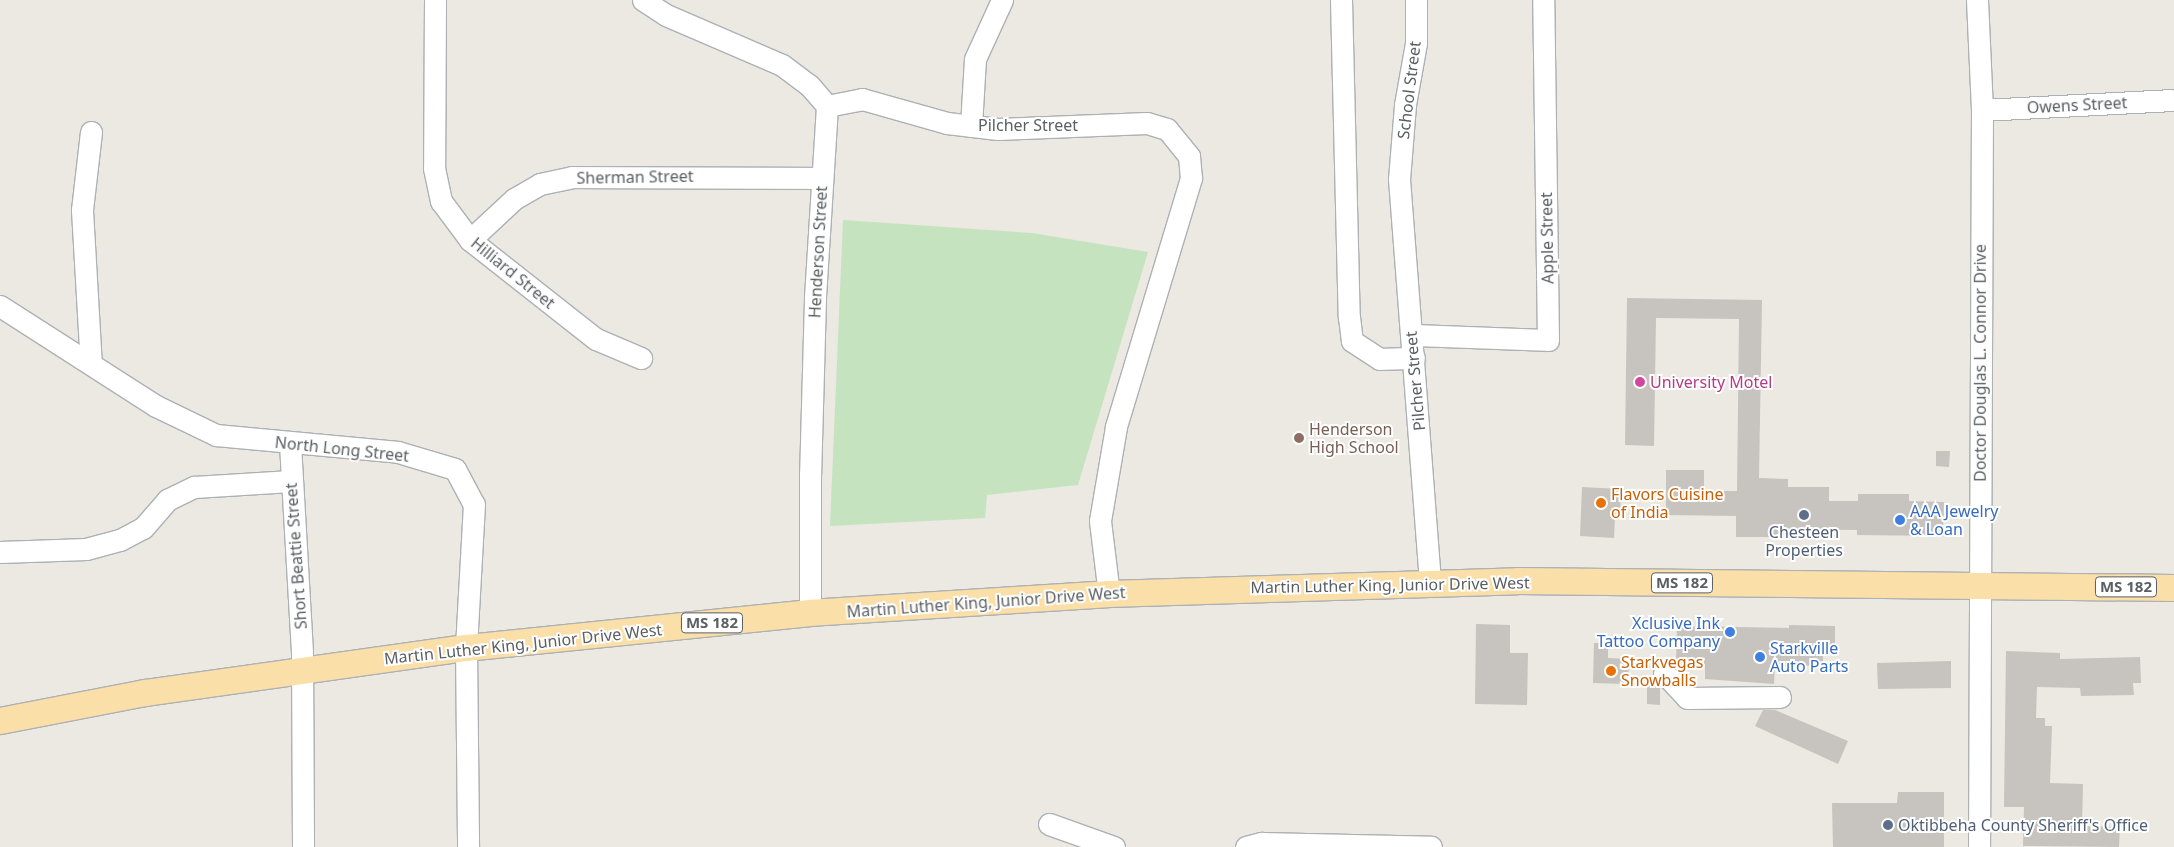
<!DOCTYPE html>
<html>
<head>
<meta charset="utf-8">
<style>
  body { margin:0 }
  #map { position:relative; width:2174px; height:847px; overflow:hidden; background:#ece8e2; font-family:"Noto Sans",sans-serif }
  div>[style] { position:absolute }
  .green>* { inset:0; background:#c5e3bf }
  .building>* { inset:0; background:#c7c3be }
  .roads { filter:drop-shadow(1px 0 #adb1b4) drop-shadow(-1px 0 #adb1b4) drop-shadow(0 1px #adb1b4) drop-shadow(0 -1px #adb1b4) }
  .minor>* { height:21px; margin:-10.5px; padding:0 10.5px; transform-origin:10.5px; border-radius:10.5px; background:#fff }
  .major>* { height:26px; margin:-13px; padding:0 13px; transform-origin:13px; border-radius:13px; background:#fbdfa8 }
  .dots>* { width:14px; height:14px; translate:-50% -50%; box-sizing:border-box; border:2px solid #fff; border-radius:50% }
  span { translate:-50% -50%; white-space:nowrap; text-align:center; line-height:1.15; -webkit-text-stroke:4px #fff; paint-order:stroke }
  .shield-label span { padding:1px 4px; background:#fff; border:1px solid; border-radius:4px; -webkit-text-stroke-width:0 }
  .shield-label { font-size:15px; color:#5a5f62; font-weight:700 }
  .street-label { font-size:16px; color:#5a5f62 }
  .hotel-label { font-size:16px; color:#b23c85 }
  .left { translate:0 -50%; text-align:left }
  .education-label { font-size:16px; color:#785e54 }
  .food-label { font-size:16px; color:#c56008 }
  .shop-label { font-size:16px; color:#366cbe }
  .right { translate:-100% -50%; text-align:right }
  .service-label { font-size:16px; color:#4e5e75 }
</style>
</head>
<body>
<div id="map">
  <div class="green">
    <i style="clip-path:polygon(843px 220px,1032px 233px,1148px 252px,1078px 485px,987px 495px,985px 518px,830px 526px)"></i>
  </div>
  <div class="building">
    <i style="clip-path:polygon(1627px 298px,1762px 300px,1759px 478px,1788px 479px,1788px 487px,1829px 487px,1829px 501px,1858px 501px,1858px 494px,1909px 494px,1909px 501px,1944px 502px,1943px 536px,1857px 535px,1857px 530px,1787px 529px,1787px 537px,1736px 537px,1736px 516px,1666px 515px,1666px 470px,1704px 470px,1704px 491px,1737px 491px,1739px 319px,1656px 318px,1654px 446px,1625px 445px)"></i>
    <i style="clip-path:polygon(1936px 451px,1950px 451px,1949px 467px,1936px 466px)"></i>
    <i style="clip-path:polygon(1582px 487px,1621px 489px,1620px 517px,1615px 517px,1614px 538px,1580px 536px)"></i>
    <i style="clip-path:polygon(1476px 624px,1510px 625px,1510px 653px,1528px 653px,1527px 705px,1475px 704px)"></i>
    <i style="clip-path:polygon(1789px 625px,1835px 626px,1835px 644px,1823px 644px,1823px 666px,1775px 665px,1774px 684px,1705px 679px,1705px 664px,1676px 663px,1677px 626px,1789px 628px)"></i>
    <i style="clip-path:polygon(1594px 643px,1608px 643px,1608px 658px,1629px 659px,1628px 684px,1593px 683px)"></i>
    <i style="clip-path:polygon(2006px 651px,2060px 653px,2060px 659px,2140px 657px,2141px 683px,2133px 683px,2134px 695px,2081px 696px,2080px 688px,2037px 687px,2036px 718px,2045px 718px,2045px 726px,2052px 726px,2050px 783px,2083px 784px,2082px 826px,2120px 827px,2119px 847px,2023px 846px,2024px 807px,2004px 807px)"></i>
    <i style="clip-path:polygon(1951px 661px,1951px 688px,1878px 689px,1877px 663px)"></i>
    <i style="clip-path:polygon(1647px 680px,1654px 680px,1660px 687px,1660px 705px,1647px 704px)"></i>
    <i style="clip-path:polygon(1763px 710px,1775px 710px,1848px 741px,1838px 764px,1755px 726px)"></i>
    <i style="clip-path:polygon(1898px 792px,1944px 792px,1944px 847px,1833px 847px,1832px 803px,1897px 803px)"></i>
  </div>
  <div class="roads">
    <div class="minor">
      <i style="left:435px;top:0;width:168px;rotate:90.3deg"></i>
      <i style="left:434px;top:168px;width:34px;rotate:78deg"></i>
      <i style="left:441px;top:201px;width:49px;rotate:53.4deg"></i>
      <i style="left:470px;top:240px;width:160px;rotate:38.2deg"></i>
      <i style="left:596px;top:339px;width:49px;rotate:22.9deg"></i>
      <i style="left:643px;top:0;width:27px;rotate:33deg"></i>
      <i style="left:666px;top:15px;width:126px;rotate:23.3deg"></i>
      <i style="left:782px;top:65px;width:34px;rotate:37deg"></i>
      <i style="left:809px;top:85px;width:28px;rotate:49deg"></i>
      <i style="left:827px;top:106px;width:193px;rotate:93.6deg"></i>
      <i style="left:815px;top:299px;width:175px;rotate:91.6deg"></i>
      <i style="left:810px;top:474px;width:139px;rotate:90deg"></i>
      <i style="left:1341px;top:0;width:317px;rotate:88.6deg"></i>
      <i style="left:1349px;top:317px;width:24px;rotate:83deg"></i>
      <i style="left:1352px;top:341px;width:33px;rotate:33deg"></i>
      <i style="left:1380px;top:359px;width:34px;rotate:-2deg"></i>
      <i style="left:1416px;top:0;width:43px;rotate:90deg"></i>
      <i style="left:1416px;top:43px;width:63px;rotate:100.1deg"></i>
      <i style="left:1405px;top:105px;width:74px;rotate:94.6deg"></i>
      <i style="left:1399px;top:179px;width:404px;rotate:85.6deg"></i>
      <i style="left:1977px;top:0;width:110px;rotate:87.4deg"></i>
      <i style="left:1982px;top:110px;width:737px;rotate:90.23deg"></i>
      <i style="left:827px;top:106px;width:36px;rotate:-11deg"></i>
      <i style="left:862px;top:99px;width:88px;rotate:15.8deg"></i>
      <i style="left:947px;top:123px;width:51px;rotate:6.7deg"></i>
      <i style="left:998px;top:129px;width:149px;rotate:-2.3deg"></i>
      <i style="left:1147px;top:123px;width:21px;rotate:17deg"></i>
      <i style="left:1167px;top:129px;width:35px;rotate:51deg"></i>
      <i style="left:1189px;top:156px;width:22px;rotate:85deg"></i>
      <i style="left:1191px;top:178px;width:260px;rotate:106.8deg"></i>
      <i style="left:1116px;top:427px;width:95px;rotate:99.7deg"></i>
      <i style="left:1100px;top:521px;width:74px;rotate:83deg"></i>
      <i style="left:1982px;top:110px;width:190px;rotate:-3deg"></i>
      <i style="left:971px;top:126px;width:67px;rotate:-86.6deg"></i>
      <i style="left:975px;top:59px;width:65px;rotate:-65.4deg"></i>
      <i style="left:91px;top:132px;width:79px;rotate:96.6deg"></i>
      <i style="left:82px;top:210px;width:154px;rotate:86.7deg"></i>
      <i style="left:470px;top:240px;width:60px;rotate:-43deg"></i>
      <i style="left:514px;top:199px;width:30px;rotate:-30deg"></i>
      <i style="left:540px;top:184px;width:33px;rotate:-12deg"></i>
      <i style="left:572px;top:177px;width:249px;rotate:0.2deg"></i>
      <i style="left:0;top:306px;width:185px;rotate:32.7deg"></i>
      <i style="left:156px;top:406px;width:67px;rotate:25.8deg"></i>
      <i style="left:216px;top:435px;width:183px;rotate:5.3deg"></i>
      <i style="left:398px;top:452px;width:59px;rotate:16.6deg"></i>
      <i style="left:455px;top:469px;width:40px;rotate:62deg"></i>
      <i style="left:474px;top:504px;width:144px;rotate:93.2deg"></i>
      <i style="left:466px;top:648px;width:199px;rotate:89.4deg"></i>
      <i style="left:1412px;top:335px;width:136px;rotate:2.1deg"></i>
      <i style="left:1548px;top:340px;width:340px;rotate:-90.8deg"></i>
      <i style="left:290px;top:444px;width:209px;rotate:86.7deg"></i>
      <i style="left:302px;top:653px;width:194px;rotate:89.7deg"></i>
      <i style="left:0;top:552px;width:86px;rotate:-2deg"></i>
      <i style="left:86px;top:549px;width:35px;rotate:-15deg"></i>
      <i style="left:120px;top:540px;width:26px;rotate:-28deg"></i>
      <i style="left:143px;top:528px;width:37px;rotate:-49deg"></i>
      <i style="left:167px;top:500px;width:30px;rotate:-26deg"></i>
      <i style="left:194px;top:487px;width:97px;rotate:-3.5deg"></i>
      <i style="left:1664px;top:673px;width:34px;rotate:47deg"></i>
      <i style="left:1687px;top:698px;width:93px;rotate:-0.6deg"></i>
      <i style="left:1049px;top:824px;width:69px;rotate:19.5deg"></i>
      <i style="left:1246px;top:847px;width:16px;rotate:-15deg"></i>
      <i style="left:1261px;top:843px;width:170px;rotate:1.3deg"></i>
    </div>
    <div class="major">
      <i style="left:0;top:721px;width:148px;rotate:-10.9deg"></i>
      <i style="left:145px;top:693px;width:324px;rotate:-8deg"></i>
      <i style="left:466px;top:648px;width:346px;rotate:-5.8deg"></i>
      <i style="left:810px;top:613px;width:300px;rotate:-3.6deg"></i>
      <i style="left:1109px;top:594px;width:409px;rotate:-1.8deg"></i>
      <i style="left:1518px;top:581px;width:656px;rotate:0.61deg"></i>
    </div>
  </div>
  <div class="dots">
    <i style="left:1640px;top:382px;background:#d1479c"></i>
    <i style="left:1299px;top:438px;background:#8d6e63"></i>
    <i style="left:1601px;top:503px;background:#e8710a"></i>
    <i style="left:1804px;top:515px;background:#5c6f8a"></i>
    <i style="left:1900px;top:520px;background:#3f7fe0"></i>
    <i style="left:1730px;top:632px;background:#3f7fe0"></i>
    <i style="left:1760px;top:657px;background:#3f7fe0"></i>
    <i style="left:1611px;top:671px;background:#e8710a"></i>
    <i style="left:1888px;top:825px;background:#5c6f8a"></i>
  </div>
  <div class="shield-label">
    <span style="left:1682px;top:583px">MS 182</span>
    <span style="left:2126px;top:587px">MS 182</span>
    <span style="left:712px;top:623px">MS 182</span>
  </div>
  <div class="street-label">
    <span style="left:1409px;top:90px;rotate:-83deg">School Street</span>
    <span style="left:2077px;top:105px;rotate:-3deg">Owens Street</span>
    <span style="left:1028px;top:125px">Pilcher Street</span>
    <span style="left:635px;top:177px;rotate:-1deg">Sherman Street</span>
    <span style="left:1547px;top:238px;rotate:-91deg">Apple Street</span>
    <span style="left:818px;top:252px;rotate:-87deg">Henderson Street</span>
    <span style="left:513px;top:273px;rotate:39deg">Hilliard Street</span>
    <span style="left:1980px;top:363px;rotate:-90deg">Doctor Douglas L. Connor Drive</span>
    <span style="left:1415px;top:381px;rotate:-95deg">Pilcher Street</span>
    <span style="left:342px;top:449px;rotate:6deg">North Long Street</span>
    <span style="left:296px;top:556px;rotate:-94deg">Short Beattie Street</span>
    <span style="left:1390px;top:585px;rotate:-1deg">Martin Luther King, Junior Drive West</span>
    <span style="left:986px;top:602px;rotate:-4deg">Martin Luther King, Junior Drive West</span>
    <span style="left:523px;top:644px;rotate:-6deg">Martin Luther King, Junior Drive West</span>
  </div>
  <div class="hotel-label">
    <span class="left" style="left:1650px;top:382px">University Motel</span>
  </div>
  <div class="education-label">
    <span class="left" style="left:1309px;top:438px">Henderson<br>High School</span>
  </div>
  <div class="food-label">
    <span class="left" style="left:1611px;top:503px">Flavors Cuisine<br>of India</span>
    <span class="left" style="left:1621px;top:671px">Starkvegas<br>Snowballs</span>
  </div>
  <div class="shop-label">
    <span class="left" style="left:1910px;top:520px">AAA Jewelry<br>&amp; Loan</span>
    <span class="right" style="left:1720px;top:632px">Xclusive Ink<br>Tattoo Company</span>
    <span class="left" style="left:1770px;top:657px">Starkville<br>Auto Parts</span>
  </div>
  <div class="service-label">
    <span style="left:1804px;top:541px">Chesteen<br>Properties</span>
    <span class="left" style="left:1898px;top:825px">Oktibbeha County Sheriff's Office</span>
  </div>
</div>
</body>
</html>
